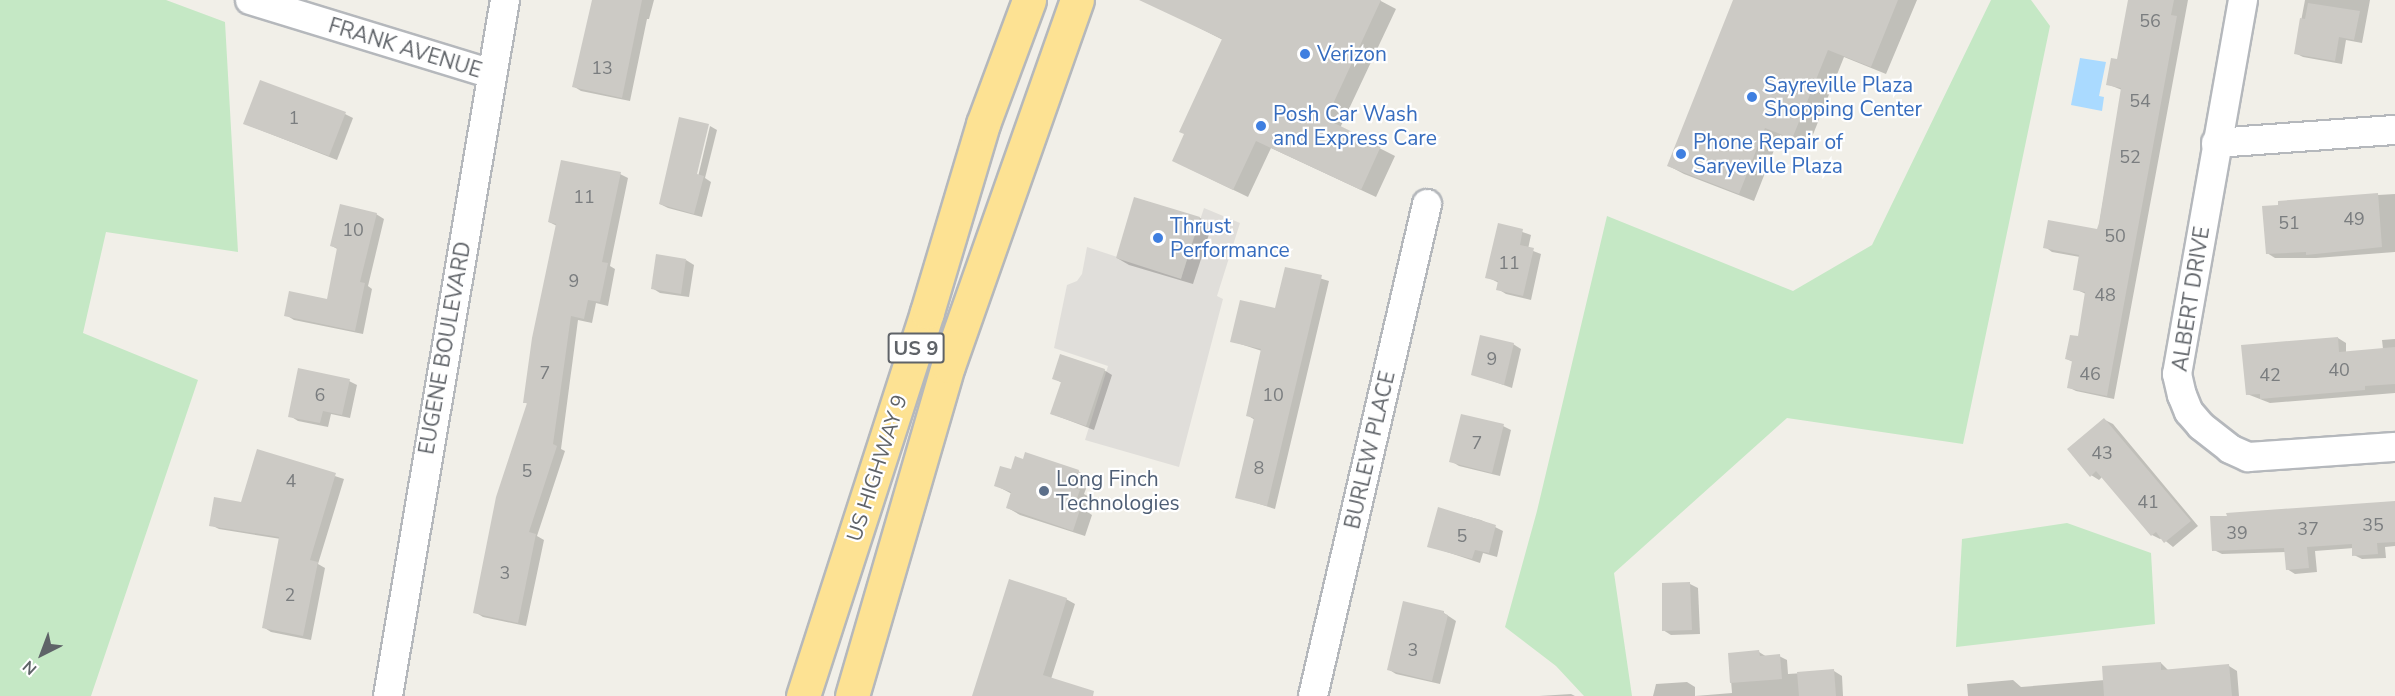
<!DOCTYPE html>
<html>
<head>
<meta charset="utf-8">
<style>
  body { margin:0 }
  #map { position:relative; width:2395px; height:696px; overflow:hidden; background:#f1efe8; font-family:"Nunito Sans",sans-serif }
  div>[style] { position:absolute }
  .industrial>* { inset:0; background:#e0deda }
  .green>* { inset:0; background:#c5e8c5 }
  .water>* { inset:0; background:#aadaff }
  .shadow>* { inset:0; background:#0003 }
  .building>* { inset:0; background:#cccac5 }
  .roads { filter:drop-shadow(2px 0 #b5b8bc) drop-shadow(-2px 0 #b5b8bc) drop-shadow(0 2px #b5b8bc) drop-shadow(0 -2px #b5b8bc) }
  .street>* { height:28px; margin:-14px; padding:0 14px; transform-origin:14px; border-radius:14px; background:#fff }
  .highway>* { height:33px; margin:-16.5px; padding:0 16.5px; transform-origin:16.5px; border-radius:16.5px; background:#fde293 }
  .dots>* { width:16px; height:16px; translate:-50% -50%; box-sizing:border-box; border:3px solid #fff; border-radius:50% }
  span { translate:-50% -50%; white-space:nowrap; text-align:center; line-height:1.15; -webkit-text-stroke:4.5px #fff; paint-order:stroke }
  .number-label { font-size:18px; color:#7a7d7f }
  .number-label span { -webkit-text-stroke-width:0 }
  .shield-label span { padding:2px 4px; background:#fff; border:2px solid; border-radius:4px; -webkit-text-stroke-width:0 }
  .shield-label { font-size:20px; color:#5f6368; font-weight:700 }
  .street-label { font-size:21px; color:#5f6368 }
  .shop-label { font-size:21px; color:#366cbe }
  .left { translate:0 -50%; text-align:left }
  .service-label { font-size:21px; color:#4e5e75 }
  .north { position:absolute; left:12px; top:624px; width:60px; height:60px; -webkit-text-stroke:4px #fff; paint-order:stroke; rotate:222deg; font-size:16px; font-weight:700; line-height:24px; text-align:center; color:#5f6368 }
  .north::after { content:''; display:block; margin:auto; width:21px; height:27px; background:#5f6368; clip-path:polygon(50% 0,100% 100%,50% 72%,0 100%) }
</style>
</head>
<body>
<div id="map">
  <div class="industrial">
    <i style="clip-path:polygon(1204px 208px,1240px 223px,1217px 296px,1223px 299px,1179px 467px,1085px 440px,1108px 366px,1054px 348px,1067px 285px,1077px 281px,1082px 274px,1087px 247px,1181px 278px)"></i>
  </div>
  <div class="green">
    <i style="clip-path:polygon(0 0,166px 0,225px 22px,238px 252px,106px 232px,83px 333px,198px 380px,91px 696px,0 696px)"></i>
    <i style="clip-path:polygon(1991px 0,2031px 0,2050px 26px,1963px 444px,1787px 418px,1614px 573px,1632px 696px,1584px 696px,1556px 666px,1505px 627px,1537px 511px,1607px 216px,1793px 291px,1872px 245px)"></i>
    <i style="clip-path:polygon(2067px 523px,2151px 553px,2155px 624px,1956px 647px,1962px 539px)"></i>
  </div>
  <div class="water">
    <i style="clip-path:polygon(2080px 58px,2106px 62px,2099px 96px,2104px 97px,2102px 111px,2071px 105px)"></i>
  </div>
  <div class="shadow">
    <i style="clip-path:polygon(594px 0,654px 0,649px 19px,647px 19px,630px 101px,581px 91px,573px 86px)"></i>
    <i style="clip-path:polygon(1178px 0,1379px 0,1396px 9px,1340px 128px,1395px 156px,1376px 197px,1271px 148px,1248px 197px,1188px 168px,1223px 40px,1172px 14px)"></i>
    <i style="clip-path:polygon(1735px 0,1917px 0,1886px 74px,1844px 57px,1808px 147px,1780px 135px,1754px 201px,1684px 174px,1669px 166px)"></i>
    <i style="clip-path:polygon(2129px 0,2188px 0,2114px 399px,2076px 391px,2068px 387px,2073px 362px,2067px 359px,2079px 338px,2086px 294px,2075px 289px,2080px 257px,2052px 252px,2045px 247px,2098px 231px,2122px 90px,2107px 84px,2118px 61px)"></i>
    <i style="clip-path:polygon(2305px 0,2370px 0,2362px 43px,2346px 40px,2342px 64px,2303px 57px,2295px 53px)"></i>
    <i style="clip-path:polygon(345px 114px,353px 118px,337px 160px,245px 124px)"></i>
    <i style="clip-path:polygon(710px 126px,717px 130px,705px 178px,711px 182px,702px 217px,668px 208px,660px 204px,694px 181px,697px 181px)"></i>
    <i style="clip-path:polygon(620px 174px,628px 178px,610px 266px,615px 269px,608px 306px,596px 303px,592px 323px,578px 320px,561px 449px,565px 451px,537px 536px,544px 540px,526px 626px,483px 617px,475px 612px,528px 404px,524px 402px,557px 226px,549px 222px)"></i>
    <i style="clip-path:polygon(2395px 194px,2395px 252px,2316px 258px,2275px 258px,2267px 253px,2378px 195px)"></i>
    <i style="clip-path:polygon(1135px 198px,1200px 218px,1212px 225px,1193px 284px,1129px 265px,1117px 258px)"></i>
    <i style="clip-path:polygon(376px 214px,384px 219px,368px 286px,372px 289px,363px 334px,294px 320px,286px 315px,328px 301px,339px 250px,332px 246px)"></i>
    <i style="clip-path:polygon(1499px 224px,1531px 235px,1528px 249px,1541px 254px,1531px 300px,1506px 294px,1498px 289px,1499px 283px,1487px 277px)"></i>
    <i style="clip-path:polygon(686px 260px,694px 265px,689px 297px,660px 293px,652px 288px)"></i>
    <i style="clip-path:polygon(1286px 268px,1329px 281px,1275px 509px,1237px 497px,1255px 420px,1247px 415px,1262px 351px,1231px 341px,1276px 309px)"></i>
    <i style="clip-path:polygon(2338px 338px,2346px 343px,2346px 353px,2383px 349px,2382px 340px,2395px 339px,2395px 393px,2270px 403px,2247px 394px)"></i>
    <i style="clip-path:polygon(1513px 344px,1521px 349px,1512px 388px,1473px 374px)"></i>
    <i style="clip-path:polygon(1104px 370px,1112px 375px,1094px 430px,1052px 414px,1062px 383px,1054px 378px)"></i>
    <i style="clip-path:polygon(349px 381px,357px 385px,350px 418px,331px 414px,328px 427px,298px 421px,290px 416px)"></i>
    <i style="clip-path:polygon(2105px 420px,2113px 424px,2198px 526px,2173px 547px,2162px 538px,2160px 539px,2152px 535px,2102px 477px,2099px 480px,2091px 475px)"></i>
    <i style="clip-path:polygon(1503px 426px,1511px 430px,1500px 476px,1459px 466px,1451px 461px)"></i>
    <i style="clip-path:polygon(258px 451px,344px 479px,318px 564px,325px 568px,311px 640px,271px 632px,263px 627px,281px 539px,219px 529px,211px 525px,242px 503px)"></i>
    <i style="clip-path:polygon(1012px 471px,1078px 471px,1090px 478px,1084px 494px,1091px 498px,1086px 511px,1092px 515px,1085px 536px,1020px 515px,1008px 508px,1012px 494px,995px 485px)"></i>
    <i style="clip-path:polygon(2395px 503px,2395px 546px,2385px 547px,2386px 558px,2362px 559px,2354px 555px,2354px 548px,2315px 551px,2317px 572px,2295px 574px,2287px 569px,2286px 552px,2222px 554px,2214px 550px)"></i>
    <i style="clip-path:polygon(1439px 509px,1481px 520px,1503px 531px,1497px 557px,1483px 553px,1480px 563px,1429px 546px)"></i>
    <i style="clip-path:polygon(1690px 584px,1698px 588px,1700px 634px,1671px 635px,1663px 630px)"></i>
    <i style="clip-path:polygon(1066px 599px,1075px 604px,1051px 679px,1085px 690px,1093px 696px,973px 696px)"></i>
    <i style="clip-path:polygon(1444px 613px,1456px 621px,1440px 684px,1396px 674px,1388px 669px)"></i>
    <i style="clip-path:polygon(1759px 652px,1767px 657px,1779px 656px,1787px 660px,1788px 674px,1834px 671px,1842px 676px,1843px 696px,1653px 696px,1656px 684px,1687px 682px,1695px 687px,1695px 696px,1732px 693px,1729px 655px)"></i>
    <i style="clip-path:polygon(2161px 663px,2169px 671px,2229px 666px,2237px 671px,2239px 696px,1968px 696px,1967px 684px,2013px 680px,2021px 687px,2105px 680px)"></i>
    <i style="clip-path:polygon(1571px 694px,1575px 696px,1539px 696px)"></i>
  </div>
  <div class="building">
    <i style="clip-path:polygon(592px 0,642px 0,622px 98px,572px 87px)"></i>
    <i style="clip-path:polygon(1139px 0,1381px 0,1326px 119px,1381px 146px,1361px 190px,1256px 141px,1233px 190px,1172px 161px,1184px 134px,1179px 132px,1222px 39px)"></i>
    <i style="clip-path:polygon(1733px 0,1898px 0,1871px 67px,1828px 50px,1792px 139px,1765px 128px,1739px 194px,1667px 166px)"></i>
    <i style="clip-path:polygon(2128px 0,2174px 0,2171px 15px,2177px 16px,2107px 396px,2067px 388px,2072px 361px,2065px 359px,2070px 335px,2078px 336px,2085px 292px,2073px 290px,2079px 255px,2043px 248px,2048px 220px,2097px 229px,2099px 223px,2121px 88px,2106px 85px,2111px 58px,2117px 59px)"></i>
    <i style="clip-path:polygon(2308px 3px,2360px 11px,2354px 40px,2339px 37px,2335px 61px,2294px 54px,2300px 18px,2305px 19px)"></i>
    <i style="clip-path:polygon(260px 80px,346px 112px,329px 156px,243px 124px)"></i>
    <i style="clip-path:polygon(679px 117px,709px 124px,697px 174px,704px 176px,694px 214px,659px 204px)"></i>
    <i style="clip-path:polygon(561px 160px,621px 172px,602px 262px,608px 263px,600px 302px,588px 300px,584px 319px,571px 316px,553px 444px,557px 446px,529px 532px,536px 534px,518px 623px,473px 613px,496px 497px,527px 403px,523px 403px,532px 338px,556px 224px,548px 222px)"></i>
    <i style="clip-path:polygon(2378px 193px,2382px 247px,2306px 255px,2306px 252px,2266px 254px,2262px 206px,2278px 205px,2278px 201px)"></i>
    <i style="clip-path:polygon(1134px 197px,1200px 217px,1181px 279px,1116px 258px)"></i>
    <i style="clip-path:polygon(340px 204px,377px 213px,360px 282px,365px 283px,355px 331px,284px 316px,289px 291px,327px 299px,337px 248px,330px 246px)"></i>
    <i style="clip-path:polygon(1498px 223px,1523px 229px,1520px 245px,1534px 248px,1523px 296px,1496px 290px,1498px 281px,1485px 278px)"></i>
    <i style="clip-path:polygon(656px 254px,686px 259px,681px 294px,651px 289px)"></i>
    <i style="clip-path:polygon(1285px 267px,1322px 275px,1267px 506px,1235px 498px,1254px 418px,1246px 416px,1261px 349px,1230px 342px,1240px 300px,1275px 308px)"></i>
    <i style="clip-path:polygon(1480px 335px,1514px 343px,1504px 385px,1471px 375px)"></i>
    <i style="clip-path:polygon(2338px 337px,2339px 352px,2395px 347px,2395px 384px,2365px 386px,2365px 390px,2260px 399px,2260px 394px,2246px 395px,2241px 345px)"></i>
    <i style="clip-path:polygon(1060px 354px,1105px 369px,1086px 426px,1050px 414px,1061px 382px,1052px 379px)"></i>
    <i style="clip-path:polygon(298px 368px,350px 379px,342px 415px,323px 411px,320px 423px,288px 417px)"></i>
    <i style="clip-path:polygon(1461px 414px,1504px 424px,1492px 473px,1449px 462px)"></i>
    <i style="clip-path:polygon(2104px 418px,2191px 521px,2164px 543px,2156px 532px,2151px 536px,2096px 471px,2090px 477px,2067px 449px)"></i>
    <i style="clip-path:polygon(257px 449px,336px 473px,310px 560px,318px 562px,303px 636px,262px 628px,279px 537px,209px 526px,214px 497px,241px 502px)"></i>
    <i style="clip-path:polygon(1025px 452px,1079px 470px,1073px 487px,1080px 490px,1075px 504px,1081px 507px,1073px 531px,1006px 508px,1011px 492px,994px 486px,1000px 466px,1011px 469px,1015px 456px,1023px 459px)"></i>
    <i style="clip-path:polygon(2395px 501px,2395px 542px,2377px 543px,2378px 554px,2352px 556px,2352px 544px,2307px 547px,2309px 568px,2286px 570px,2284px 548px,2212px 551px,2210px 516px,2227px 516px,2226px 513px)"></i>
    <i style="clip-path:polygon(1438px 507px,1496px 525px,1489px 553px,1475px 550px,1472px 559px,1427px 547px)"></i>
    <i style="clip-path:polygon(1009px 579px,1067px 598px,1043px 675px,1094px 691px,1093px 696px,972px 696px)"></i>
    <i style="clip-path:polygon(1690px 582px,1692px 630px,1662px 631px,1662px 583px)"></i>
    <i style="clip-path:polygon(1403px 601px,1444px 611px,1444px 614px,1448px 615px,1432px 681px,1387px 670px)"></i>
    <i style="clip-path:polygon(1759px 650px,1760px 656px,1780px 654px,1782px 679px,1730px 683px,1728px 653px)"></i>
    <i style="clip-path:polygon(2161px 662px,2161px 670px,2229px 664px,2232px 696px,2104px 696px,2102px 666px)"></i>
    <i style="clip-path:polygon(1834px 669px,1836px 696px,1799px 696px,1797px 672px)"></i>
  </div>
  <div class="roads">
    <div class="street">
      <i style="left:250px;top:0;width:253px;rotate:17deg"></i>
      <i style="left:2243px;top:0;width:380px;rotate:100deg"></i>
      <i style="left:2177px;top:374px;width:22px;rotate:77deg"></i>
      <i style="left:2182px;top:395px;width:18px;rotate:68deg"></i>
      <i style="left:2189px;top:412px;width:18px;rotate:49deg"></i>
      <i style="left:2201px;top:426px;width:37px;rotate:38deg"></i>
      <i style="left:2230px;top:449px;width:20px;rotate:24deg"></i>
      <i style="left:2248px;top:457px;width:147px;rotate:-3.9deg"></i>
      <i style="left:2216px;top:143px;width:179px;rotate:-4.2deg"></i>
      <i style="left:388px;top:696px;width:706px;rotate:-80.46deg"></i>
      <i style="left:1313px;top:696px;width:505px;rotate:-76.95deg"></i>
    </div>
    <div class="highway">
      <i style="left:803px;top:696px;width:404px;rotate:-72.1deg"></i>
      <i style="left:927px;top:312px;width:196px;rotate:-73.4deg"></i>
      <i style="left:983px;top:124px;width:132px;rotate:-69.6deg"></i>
      <i style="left:852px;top:696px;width:344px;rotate:-73.8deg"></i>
      <i style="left:948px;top:366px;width:388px;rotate:-70.6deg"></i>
    </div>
  </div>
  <div class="dots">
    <i style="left:1305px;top:54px;background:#3f7fe0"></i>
    <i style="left:1752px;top:97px;background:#3f7fe0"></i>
    <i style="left:1261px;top:126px;background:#3f7fe0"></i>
    <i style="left:1681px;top:154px;background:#3f7fe0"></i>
    <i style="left:1158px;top:238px;background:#3f7fe0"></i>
    <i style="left:1044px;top:491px;background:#5c6f8a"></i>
  </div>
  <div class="number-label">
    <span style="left:2150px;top:21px">56</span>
    <span style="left:602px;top:68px">13</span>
    <span style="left:2140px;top:101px">54</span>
    <span style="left:294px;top:118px">1</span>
    <span style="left:2130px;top:157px">52</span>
    <span style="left:584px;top:197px">11</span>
    <span style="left:2354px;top:219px">49</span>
    <span style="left:2289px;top:223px">51</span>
    <span style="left:353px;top:230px">10</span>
    <span style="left:2115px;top:236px">50</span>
    <span style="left:1509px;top:263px">11</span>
    <span style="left:574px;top:281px">9</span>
    <span style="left:2105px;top:295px">48</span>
    <span style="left:1492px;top:359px">9</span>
    <span style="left:2339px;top:370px">40</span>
    <span style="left:545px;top:373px">7</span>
    <span style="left:2090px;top:374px">46</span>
    <span style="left:2270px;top:375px">42</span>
    <span style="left:320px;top:395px">6</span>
    <span style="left:1273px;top:395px">10</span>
    <span style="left:1477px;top:443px">7</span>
    <span style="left:2102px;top:453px">43</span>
    <span style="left:1259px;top:468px">8</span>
    <span style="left:527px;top:471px">5</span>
    <span style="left:291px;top:481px">4</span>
    <span style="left:2148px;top:502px">41</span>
    <span style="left:2373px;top:525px">35</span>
    <span style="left:2308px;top:529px">37</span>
    <span style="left:2237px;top:533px">39</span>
    <span style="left:1462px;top:536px">5</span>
    <span style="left:505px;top:573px">3</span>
    <span style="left:290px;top:595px">2</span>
    <span style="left:1413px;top:650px">3</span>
  </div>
  <div class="shield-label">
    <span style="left:916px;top:348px">US 9</span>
  </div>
  <div class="street-label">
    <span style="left:405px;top:48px;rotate:17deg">FRANK AVENUE</span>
    <span style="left:2191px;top:299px;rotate:-81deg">ALBERT DRIVE</span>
    <span style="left:445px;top:348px;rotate:-80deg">EUGENE BOULEVARD</span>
    <span style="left:1370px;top:450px;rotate:-77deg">BURLEW PLACE</span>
    <span style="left:877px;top:468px;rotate:-72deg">US HIGHWAY 9</span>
  </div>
  <div class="shop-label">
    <span class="left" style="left:1317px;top:54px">Verizon</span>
    <span class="left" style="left:1764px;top:97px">Sayreville Plaza<br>Shopping Center</span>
    <span class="left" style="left:1273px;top:126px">Posh Car Wash<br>and Express Care</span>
    <span class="left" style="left:1693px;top:154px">Phone Repair of<br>Saryeville Plaza</span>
    <span class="left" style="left:1170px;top:238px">Thrust<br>Performance</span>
  </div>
  <div class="service-label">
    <span class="left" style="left:1056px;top:491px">Long Finch<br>Technologies</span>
  </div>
  <div class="north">N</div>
</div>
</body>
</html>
